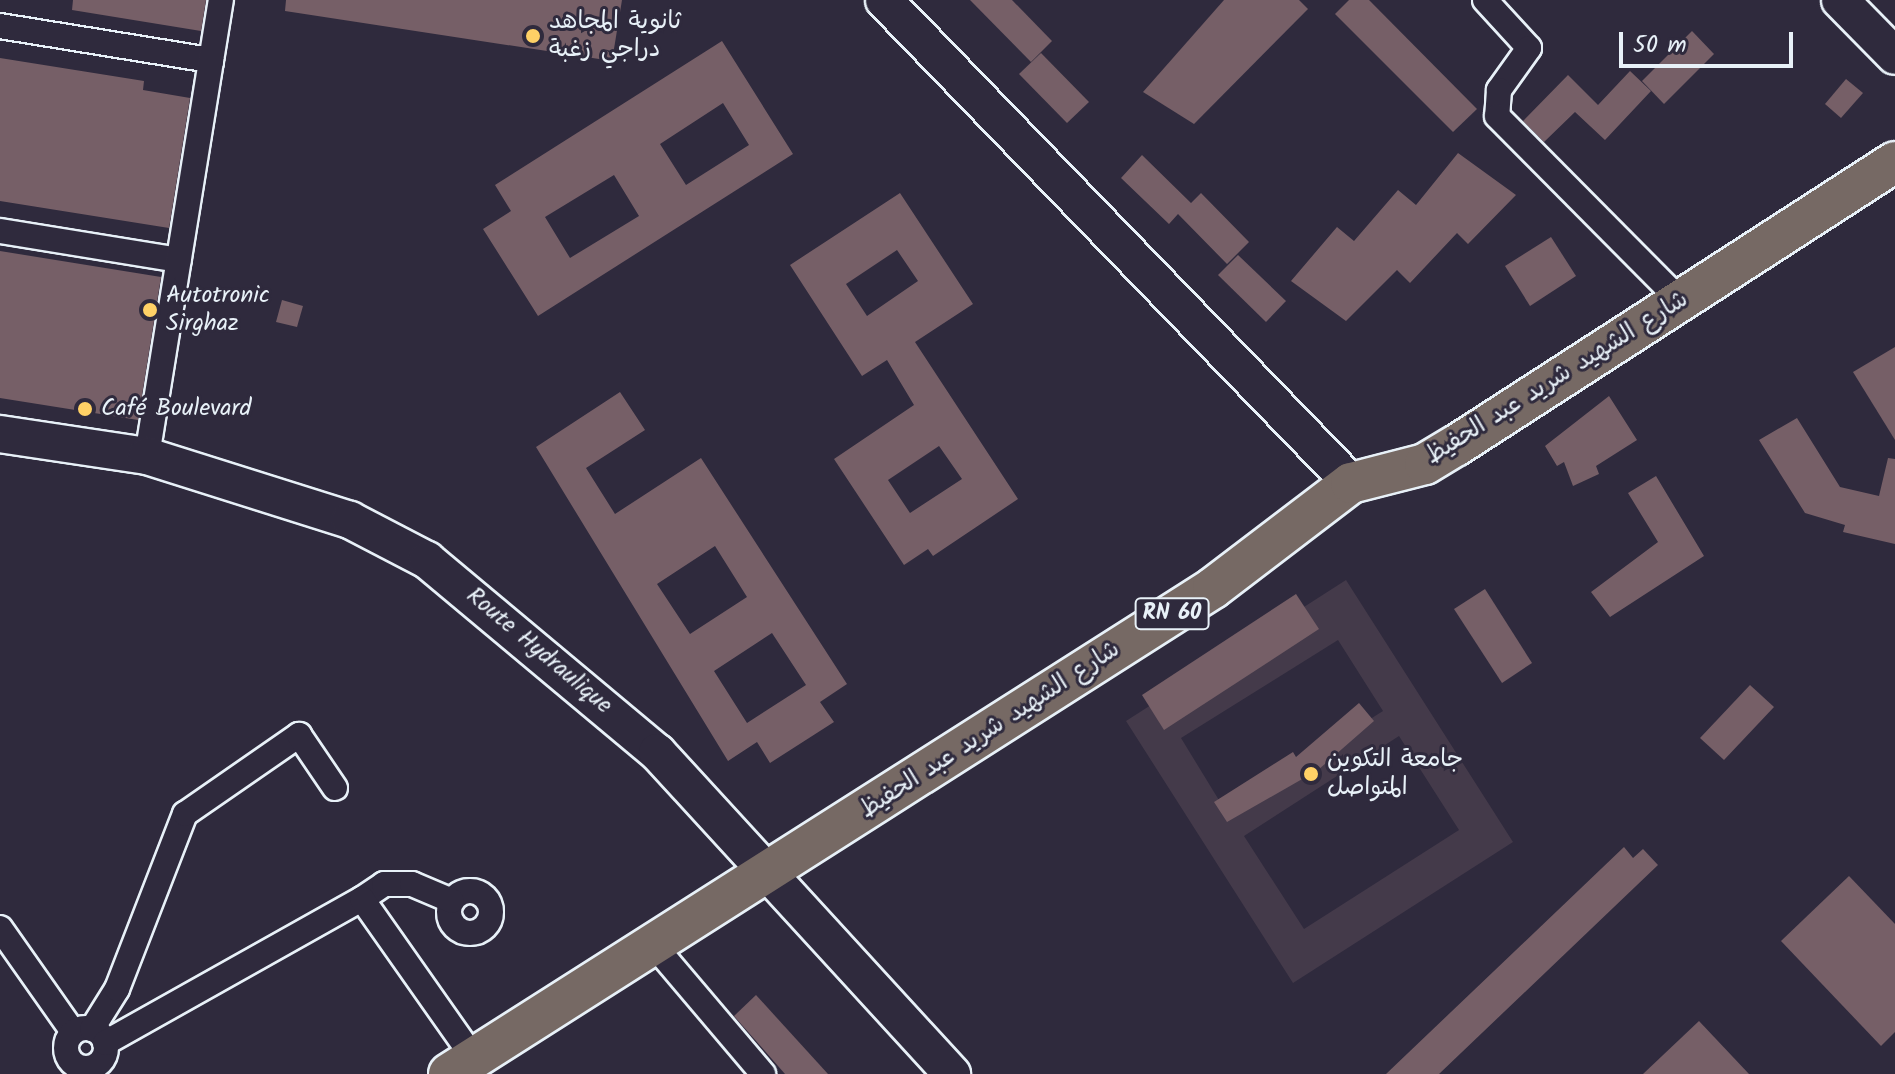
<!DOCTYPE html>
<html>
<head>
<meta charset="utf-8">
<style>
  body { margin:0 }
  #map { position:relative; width:1895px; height:1074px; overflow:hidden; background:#2f2a3d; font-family:Kalam,"Playpen Sans Arabic",sans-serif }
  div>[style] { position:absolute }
  .built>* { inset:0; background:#443a4a }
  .building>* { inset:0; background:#765f67 }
  .roads { filter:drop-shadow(2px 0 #e8f1f8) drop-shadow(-2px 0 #e8f1f8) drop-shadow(0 2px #e8f1f8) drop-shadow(0 -2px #e8f1f8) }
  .street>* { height:24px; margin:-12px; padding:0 12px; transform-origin:12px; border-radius:12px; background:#2f2a3d }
  .street>.ring { margin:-12px; padding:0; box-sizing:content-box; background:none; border:24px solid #2f2a3d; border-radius:50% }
  .secondary>* { height:36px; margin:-18px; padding:0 18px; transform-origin:18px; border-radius:18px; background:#2f2a3d }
  .primary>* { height:40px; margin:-20px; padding:0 20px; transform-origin:20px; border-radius:20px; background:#766964 }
  .dots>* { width:22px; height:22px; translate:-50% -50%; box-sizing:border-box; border:4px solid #2f2a3d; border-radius:50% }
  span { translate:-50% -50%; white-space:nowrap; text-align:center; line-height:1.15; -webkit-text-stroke:6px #2f2a3d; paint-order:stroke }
  .shield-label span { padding:2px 6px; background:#2f2a3d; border:2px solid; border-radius:6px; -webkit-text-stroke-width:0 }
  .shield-label { font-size:22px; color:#e8f1f8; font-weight:700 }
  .poi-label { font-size:24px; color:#e8f1f8 }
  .left { translate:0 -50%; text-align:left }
  .street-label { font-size:24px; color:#e8f1f8 }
  .scale { position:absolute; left:1619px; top:32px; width:174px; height:36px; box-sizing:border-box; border:4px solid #e8f1f8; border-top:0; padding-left:10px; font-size:24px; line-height:28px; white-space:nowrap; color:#e8f1f8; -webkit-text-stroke:6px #2f2a3d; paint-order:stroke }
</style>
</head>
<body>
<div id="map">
  <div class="built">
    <i style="clip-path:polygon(evenodd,1346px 580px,1513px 842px,1293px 983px,1126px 721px,1346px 580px,1338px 640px,1383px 711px,1225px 810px,1181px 738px,1338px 640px,1346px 580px,1399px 736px,1459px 830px,1304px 929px,1244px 836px,1399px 736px)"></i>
  </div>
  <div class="building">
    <i style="clip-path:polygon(73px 0,206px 0,201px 31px,72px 10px)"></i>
    <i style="clip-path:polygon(286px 0,622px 0,612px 61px,285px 11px)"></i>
    <i style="clip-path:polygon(970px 0,1012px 0,1052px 41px,1031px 62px)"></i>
    <i style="clip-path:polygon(1224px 0,1299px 0,1308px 9px,1194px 124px,1143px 92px)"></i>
    <i style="clip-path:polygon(1349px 0,1369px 0,1477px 109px,1453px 132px,1335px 14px)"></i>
    <i style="clip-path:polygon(1692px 31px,1714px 54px,1664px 104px,1642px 81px)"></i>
    <i style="clip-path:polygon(evenodd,722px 41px,793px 154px,538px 316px,483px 229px,511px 211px,495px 185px,722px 41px,723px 103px,749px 145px,686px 185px,660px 144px,723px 103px,722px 41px,614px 175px,639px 216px,570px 258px,545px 217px,614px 175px)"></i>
    <i style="clip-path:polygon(1041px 53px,1089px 102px,1067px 123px,1019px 74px)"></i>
    <i style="clip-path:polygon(0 58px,144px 81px,143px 90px,190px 98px,169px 228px,0 201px)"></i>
    <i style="clip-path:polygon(1630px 71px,1651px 91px,1605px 140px,1575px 112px,1544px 142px,1523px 121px,1568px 75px,1598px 105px)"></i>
    <i style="clip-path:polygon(1846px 79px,1863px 93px,1841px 118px,1825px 104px)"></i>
    <i style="clip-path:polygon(1458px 153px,1516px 195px,1468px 244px,1457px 233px,1410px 283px,1397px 270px,1346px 321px,1291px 281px,1337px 227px,1354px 241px,1398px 190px,1416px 205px)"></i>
    <i style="clip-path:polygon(1142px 155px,1191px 203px,1201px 193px,1249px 242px,1227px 264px,1178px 214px,1169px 224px,1121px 178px)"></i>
    <i style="clip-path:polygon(evenodd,900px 193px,973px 304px,915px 342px,1018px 499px,933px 556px,928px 549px,904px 565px,834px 459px,914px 405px,887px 360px,862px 376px,790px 265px,900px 193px,897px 250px,918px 281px,867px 316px,846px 284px,897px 250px,900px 193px,939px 446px,962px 479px,910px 513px,888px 480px,939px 446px)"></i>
    <i style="clip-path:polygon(1551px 237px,1576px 276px,1530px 306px,1505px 266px)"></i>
    <i style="clip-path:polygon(0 251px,161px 277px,138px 420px,0 398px)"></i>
    <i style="clip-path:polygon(1238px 255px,1286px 301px,1266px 322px,1218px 275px)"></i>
    <i style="clip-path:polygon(282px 300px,303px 306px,297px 327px,276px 322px)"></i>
    <i style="clip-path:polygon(1895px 347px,1895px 440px,1853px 372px)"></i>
    <i style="clip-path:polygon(evenodd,620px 392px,645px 430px,586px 468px,615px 514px,701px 458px,847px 684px,820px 702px,834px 722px,770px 763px,757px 742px,728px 761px,536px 447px,620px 392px,715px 546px,747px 597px,690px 634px,657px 584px,715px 546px,620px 392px,772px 633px,806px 685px,747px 723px,714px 671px,772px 633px)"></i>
    <i style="clip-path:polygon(1609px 396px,1637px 440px,1596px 466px,1599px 474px,1573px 486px,1564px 462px,1557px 466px,1545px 446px)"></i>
    <i style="clip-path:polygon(1797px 418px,1840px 487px,1879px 496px,1888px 458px,1895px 459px,1895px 544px,1843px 532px,1845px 525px,1805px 513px,1759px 440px)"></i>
    <i style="clip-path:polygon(1656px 476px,1704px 556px,1610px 617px,1591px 592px,1658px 542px,1628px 493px)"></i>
    <i style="clip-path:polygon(1485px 589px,1532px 663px,1502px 683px,1454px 609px)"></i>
    <i style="clip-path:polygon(1296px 594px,1319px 629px,1164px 730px,1142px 695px)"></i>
    <i style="clip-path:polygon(1750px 685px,1774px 707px,1724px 760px,1700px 738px)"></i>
    <i style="clip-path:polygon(1359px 703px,1374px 721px,1318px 770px,1227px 822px,1214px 802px,1293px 752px,1296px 757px)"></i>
    <i style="clip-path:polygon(1624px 847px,1633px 858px,1643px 849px,1658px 865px,1439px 1074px,1386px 1074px)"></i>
    <i style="clip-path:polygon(1849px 876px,1895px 924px,1895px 1032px,1881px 1046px,1781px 941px)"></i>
    <i style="clip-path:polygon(756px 995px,828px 1074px,785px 1074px,734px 1016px)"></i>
    <i style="clip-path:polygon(1699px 1021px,1749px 1074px,1643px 1074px)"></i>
  </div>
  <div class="roads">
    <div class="street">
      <i style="left:1485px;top:0;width:65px;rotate:47.5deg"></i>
      <i style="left:1529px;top:48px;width:52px;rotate:125.5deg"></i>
      <i style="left:1499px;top:90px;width:26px;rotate:94deg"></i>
      <i style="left:1497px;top:116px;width:261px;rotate:45.2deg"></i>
      <i style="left:0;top:26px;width:214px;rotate:9.2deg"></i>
      <i style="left:0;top:231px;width:181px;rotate:9.2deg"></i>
      <i style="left:147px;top:456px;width:462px;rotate:-80.8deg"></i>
      <i class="ring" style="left:449px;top:891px;width:18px;height:18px"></i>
      <i style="left:362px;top:899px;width:27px;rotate:-34deg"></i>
      <i style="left:384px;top:884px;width:28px"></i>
      <i style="left:412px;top:884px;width:43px;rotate:23deg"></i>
      <i style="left:0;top:928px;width:127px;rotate:54.9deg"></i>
      <i style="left:652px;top:943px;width:172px;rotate:49.7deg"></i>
      <i class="ring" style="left:66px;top:1028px;width:16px;height:16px"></i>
      <i style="left:92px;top:1029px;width:47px;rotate:-58deg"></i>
      <i style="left:117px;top:989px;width:188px;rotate:-68.8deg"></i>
      <i style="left:185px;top:814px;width:139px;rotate:-34.7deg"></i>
      <i style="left:299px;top:735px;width:64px;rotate:55.8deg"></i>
      <i style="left:105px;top:1043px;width:295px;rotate:-29.3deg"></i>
      <i style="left:362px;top:899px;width:193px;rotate:54.9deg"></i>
    </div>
    <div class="secondary">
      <i style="left:884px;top:0;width:672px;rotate:45.96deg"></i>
      <i style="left:1840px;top:0;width:78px;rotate:45.5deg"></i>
      <i style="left:0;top:434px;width:149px;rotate:8.5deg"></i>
      <i style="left:147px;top:456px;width:213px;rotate:17.5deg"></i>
      <i style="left:350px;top:520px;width:87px;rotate:27.5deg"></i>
      <i style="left:427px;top:560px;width:300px;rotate:39.9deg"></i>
      <i style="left:657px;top:752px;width:437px;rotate:47.5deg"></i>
    </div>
    <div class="primary">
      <i style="left:449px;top:1074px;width:905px;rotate:-32.46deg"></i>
      <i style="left:1213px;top:588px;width:173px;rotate:-37.3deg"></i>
      <i style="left:1351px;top:483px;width:76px;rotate:-14.4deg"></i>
      <i style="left:1425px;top:464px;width:37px;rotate:-31deg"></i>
      <i style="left:1457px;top:445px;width:521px;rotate:-32.87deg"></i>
    </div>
  </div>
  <div class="dots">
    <i style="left:533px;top:36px;background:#ffd166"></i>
    <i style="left:150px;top:310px;background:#ffd166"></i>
    <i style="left:85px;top:409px;background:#ffd166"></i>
    <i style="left:1311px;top:774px;background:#ffd166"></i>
  </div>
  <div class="shield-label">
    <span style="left:1172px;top:614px">RN 60</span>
  </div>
  <div class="poi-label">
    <span class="left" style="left:549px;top:36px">ثانوية المجاهد<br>دراجي زغبة</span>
    <span class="left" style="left:166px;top:310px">Autotronic<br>Sirghaz</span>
    <span class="left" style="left:101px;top:409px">Café Boulevard</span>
    <span class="left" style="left:1327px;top:774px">جامعة التكوين<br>المتواصل</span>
  </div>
  <div class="street-label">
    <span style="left:1557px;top:378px;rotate:-32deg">شارع الشهيد شريد عبد الحفيظ</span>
    <span style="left:539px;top:651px;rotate:40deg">Route Hydraulique</span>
    <span style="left:990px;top:730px;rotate:-33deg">شارع الشهيد شريد عبد الحفيظ</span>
  </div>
  <div class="scale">50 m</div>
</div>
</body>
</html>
